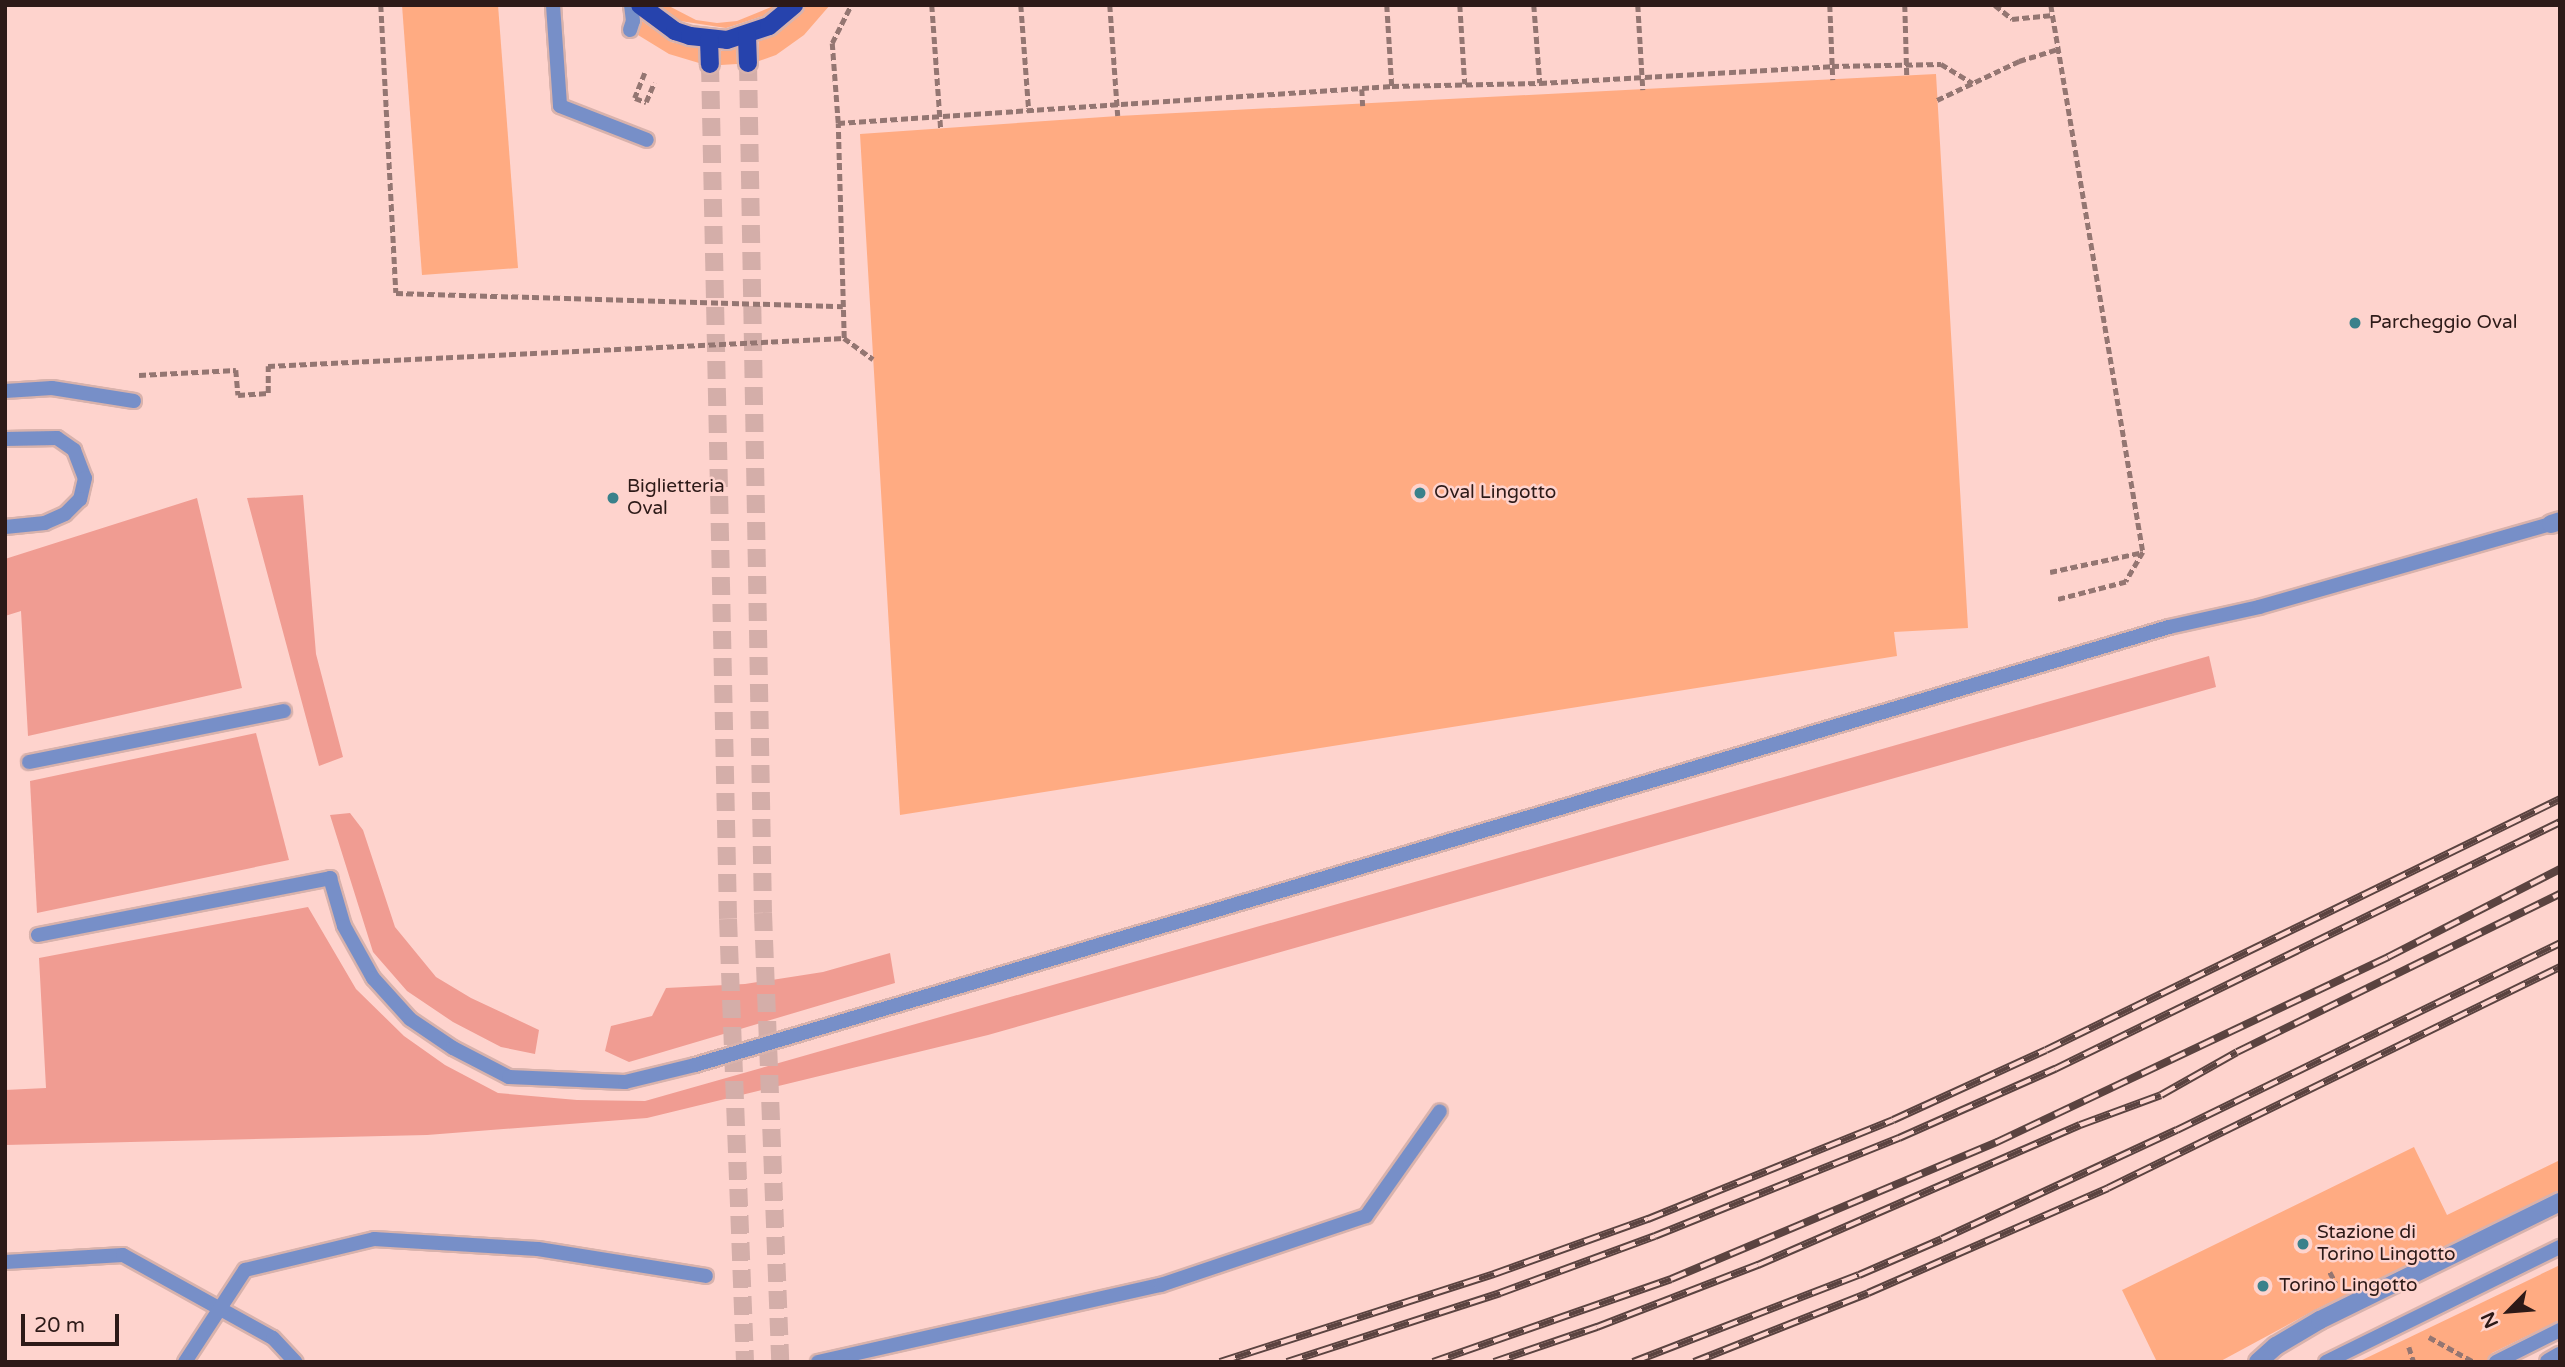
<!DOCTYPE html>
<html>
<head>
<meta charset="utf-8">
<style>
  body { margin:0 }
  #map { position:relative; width:2565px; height:1367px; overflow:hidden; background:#fed3cd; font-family:"Varela Round",sans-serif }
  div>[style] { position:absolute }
  .green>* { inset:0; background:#f09c92 }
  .building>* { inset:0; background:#ffab82 }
  .primary-tunnel>* { height:18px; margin-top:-9px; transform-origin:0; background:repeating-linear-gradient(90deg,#d4aea9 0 18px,transparent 0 27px) }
  .path>* { height:4.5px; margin-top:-2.25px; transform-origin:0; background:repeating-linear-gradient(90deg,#947672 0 7px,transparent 0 10.5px) }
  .roads { filter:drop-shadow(2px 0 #d8b2ac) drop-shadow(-2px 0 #d8b2ac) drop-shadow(0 2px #d8b2ac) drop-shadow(0 -2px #d8b2ac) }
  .service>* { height:14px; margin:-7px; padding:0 7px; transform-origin:7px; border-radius:7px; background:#778fc8 }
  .minor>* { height:18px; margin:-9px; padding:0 9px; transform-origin:9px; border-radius:9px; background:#778fc8 }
  .primary>* { height:18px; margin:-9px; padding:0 9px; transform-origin:9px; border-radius:9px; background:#2643ad }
  .rail>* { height:8px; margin-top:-4px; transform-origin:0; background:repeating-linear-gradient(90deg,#fed3cd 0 16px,#5b4340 0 32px); box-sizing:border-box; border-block:2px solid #5b4340 }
  .dots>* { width:19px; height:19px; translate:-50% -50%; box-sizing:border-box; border:4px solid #fed3cd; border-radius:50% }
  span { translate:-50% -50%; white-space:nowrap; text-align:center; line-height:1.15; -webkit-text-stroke:5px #fed3cd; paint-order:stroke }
  .poi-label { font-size:19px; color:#2d1a18 }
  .left { translate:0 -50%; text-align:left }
  .frame { position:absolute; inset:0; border:7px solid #2d1a18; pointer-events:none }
  .north { position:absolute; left:2474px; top:1276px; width:70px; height:70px; -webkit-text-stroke:5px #fed3cd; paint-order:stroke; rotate:245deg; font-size:19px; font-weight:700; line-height:28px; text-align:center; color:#2d1a18 }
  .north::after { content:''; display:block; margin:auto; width:24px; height:32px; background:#2d1a18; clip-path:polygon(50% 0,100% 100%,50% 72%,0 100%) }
  .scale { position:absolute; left:21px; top:1314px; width:98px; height:32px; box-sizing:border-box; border:4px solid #2d1a18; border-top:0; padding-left:9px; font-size:21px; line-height:24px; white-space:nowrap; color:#2d1a18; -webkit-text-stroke:5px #fed3cd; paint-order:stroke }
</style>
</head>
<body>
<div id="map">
  <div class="green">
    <i style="clip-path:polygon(303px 495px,316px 654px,343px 757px,319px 766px,247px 498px)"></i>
    <i style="clip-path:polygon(197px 498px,242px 688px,28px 736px,21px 611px,5px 616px,5px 559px)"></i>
    <i style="clip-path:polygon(2209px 656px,2216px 687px,988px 1035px,647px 1118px,427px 1135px,5px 1145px,5px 1090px,46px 1088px,39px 958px,308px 907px,356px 989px,404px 1036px,445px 1065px,498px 1093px,577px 1100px,645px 1101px)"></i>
    <i style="clip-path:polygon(256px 733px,289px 860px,37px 913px,30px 781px)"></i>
    <i style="clip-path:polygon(350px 813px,363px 830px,395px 927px,436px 977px,471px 998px,539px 1030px,535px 1054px,501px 1047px,453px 1022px,407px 991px,373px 952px,330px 815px)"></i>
    <i style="clip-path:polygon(890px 953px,895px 983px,629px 1062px,605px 1051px,611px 1026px,652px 1016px,666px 988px,745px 984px,823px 972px)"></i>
  </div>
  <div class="building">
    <i style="clip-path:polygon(402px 5px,498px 5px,518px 268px,422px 275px)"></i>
    <i style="clip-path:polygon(659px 5px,667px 5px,696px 20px,717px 23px,737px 21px,776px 5px,763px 16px,726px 28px,680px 21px)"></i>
    <i style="clip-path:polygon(805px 5px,830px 5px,804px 35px,776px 55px,759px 61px,759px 41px,776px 35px,801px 14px)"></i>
    <i style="clip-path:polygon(642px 21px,671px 42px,698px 48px,699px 63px,669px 54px,638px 35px)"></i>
    <i style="clip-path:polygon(736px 49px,737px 64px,721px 65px,721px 51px)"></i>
    <i style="clip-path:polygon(1936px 74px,1968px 628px,1894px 632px,1897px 656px,900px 815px,860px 134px,1118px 116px)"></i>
    <i style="clip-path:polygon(2414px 1147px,2447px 1215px,2560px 1160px,2560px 1191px,2315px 1310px,2219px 1362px,2157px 1362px,2122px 1290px)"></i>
    <i style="clip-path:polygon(2560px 1265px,2560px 1320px,2492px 1353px,2487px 1361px,2358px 1362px)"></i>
  </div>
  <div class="primary-tunnel">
    <i style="left:748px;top:63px;width:850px;rotate:88.99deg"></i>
    <i style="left:763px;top:913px;width:449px;rotate:87.8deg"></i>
    <i style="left:710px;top:64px;width:855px;rotate:88.79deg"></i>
    <i style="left:728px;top:919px;width:443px;rotate:87.8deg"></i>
  </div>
  <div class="path">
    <i style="left:381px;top:5px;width:288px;rotate:87deg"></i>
    <i style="left:396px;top:293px;width:447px;rotate:1.7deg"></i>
    <i style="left:932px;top:5px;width:125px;rotate:85.9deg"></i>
    <i style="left:1021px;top:5px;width:107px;rotate:85.7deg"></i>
    <i style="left:1110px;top:5px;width:111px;rotate:85.9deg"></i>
    <i style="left:1387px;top:5px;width:81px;rotate:86.5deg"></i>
    <i style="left:1460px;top:5px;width:79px;rotate:86.4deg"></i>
    <i style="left:1534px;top:5px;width:78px;rotate:85.6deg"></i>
    <i style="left:1638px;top:5px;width:85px;rotate:86.6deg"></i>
    <i style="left:1830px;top:5px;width:75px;rotate:87.7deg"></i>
    <i style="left:1905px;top:5px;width:71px;rotate:88.4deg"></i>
    <i style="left:1995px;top:5px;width:22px;rotate:39deg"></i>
    <i style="left:2012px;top:19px;width:41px;rotate:-5.6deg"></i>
    <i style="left:2051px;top:5px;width:555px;rotate:80.45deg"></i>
    <i style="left:2143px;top:552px;width:34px;rotate:120deg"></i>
    <i style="left:2126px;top:582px;width:72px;rotate:165.6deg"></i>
    <i style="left:645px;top:73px;width:27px;rotate:112deg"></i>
    <i style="left:635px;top:98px;width:12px;rotate:20deg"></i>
    <i style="left:646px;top:102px;width:21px;rotate:-67deg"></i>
    <i style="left:1362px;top:89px;width:17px;rotate:87deg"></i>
    <i style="left:1937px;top:100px;width:91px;rotate:-25.4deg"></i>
    <i style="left:2019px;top:61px;width:41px;rotate:-17.1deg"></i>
    <i style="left:838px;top:123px;width:555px;rotate:-3.82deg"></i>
    <i style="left:1392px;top:86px;width:148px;rotate:-1.2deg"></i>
    <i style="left:1540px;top:83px;width:292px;rotate:-3.3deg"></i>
    <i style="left:1832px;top:66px;width:109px;rotate:-1.1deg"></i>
    <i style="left:1941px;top:64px;width:37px;rotate:31deg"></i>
    <i style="left:844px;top:338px;width:36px;rotate:36deg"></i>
    <i style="left:139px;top:375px;width:97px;rotate:-3deg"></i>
    <i style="left:236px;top:370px;width:25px;rotate:85deg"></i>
    <i style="left:238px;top:395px;width:30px;rotate:-4deg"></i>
    <i style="left:268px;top:393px;width:27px;rotate:-90deg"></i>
    <i style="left:268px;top:366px;width:577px;rotate:-2.78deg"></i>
    <i style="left:844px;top:338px;width:215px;rotate:-91.6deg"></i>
    <i style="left:838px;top:123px;width:80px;rotate:-94.3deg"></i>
    <i style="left:832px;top:43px;width:42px;rotate:-63.4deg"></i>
    <i style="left:2050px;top:572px;width:95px;rotate:-12.1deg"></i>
    <i style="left:2330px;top:1272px;width:13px;rotate:63deg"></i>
    <i style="left:2429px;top:1337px;width:51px;rotate:29.1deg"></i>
    <i style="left:2409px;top:1347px;width:16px;rotate:72deg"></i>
  </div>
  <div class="roads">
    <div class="service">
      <i style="left:553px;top:5px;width:101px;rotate:86deg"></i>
      <i style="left:560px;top:106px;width:93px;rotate:21.3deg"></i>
      <i style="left:630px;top:30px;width:9px;rotate:-72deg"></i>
      <i style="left:633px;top:21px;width:16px;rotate:-97deg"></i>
      <i style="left:5px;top:391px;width:47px;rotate:-3.7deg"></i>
      <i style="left:52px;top:388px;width:83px;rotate:9deg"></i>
      <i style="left:5px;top:439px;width:52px;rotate:-1.1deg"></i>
      <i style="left:57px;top:438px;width:21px;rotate:35deg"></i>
      <i style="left:74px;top:450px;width:30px;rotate:69deg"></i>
      <i style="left:85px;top:478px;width:22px;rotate:103deg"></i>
      <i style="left:80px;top:499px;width:21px;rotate:135deg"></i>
      <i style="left:65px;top:514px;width:22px;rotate:156deg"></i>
      <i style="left:45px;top:523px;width:40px;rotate:174.3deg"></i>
      <i style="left:29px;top:762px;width:260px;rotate:-11.3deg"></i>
      <i style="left:38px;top:935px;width:298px;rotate:-11deg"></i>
      <i style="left:330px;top:878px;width:50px;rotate:73.7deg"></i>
      <i style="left:344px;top:926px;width:60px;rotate:60.9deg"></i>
      <i style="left:373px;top:978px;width:55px;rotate:47.9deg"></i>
      <i style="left:410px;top:1019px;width:52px;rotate:34deg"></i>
      <i style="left:453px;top:1048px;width:63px;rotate:27.4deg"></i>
      <i style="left:509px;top:1077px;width:116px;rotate:2.5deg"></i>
      <i style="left:625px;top:1082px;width:72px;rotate:-13.7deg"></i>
      <i style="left:695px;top:1065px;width:1538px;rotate:-16.55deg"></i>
      <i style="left:2169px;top:627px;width:92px;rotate:-12.5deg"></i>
      <i style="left:2259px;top:607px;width:304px;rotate:-15.9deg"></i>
      <i style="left:5px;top:1262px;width:118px;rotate:-3.4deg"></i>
      <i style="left:123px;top:1255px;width:171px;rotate:29deg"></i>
      <i style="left:273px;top:1338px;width:33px;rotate:47deg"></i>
      <i style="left:185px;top:1362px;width:110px;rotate:-56.9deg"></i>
      <i style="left:245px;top:1270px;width:133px;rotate:-13.5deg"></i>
      <i style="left:374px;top:1239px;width:164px;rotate:3.5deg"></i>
      <i style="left:538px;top:1249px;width:170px;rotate:9.1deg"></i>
      <i style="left:818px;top:1362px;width:352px;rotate:-12.7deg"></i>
      <i style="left:1161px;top:1285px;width:216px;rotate:-18.6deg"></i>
      <i style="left:1366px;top:1216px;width:128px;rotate:-54.8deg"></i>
      <i style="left:2326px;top:1362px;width:261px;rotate:-26.2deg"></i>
      <i style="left:2496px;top:1362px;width:72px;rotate:-26.6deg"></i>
    </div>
    <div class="minor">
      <i style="left:2551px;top:524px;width:9px;rotate:-18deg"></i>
      <i style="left:2258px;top:1362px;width:24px;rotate:-42deg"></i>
      <i style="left:2276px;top:1346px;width:51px;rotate:-30.6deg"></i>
      <i style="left:2320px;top:1320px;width:267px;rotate:-26.2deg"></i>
      <i style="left:2549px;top:1362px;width:13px;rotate:-29deg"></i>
    </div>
    <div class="primary">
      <i style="left:640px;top:5px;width:44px;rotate:36.6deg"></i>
      <i style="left:675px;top:31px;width:16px;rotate:18deg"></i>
      <i style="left:690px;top:36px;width:37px;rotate:6deg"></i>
      <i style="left:727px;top:40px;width:44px;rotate:-18.4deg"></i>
      <i style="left:769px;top:26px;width:33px;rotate:-40deg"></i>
      <i style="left:747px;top:36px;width:27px;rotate:88deg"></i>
      <i style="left:709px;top:40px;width:24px;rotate:88deg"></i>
    </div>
  </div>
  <div class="rail">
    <i style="left:1220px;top:1362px;width:288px;rotate:-17.8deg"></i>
    <i style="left:1494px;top:1274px;width:164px;rotate:-19.7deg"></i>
    <i style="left:1648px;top:1219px;width:264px;rotate:-22deg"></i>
    <i style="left:1893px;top:1120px;width:168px;rotate:-24.6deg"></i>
    <i style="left:2046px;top:1050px;width:572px;rotate:-26.03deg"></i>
    <i style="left:1287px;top:1362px;width:224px;rotate:-17.9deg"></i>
    <i style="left:1500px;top:1293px;width:165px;rotate:-20.2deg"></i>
    <i style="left:1655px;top:1236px;width:263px;rotate:-21.9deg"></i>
    <i style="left:1899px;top:1138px;width:171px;rotate:-23.9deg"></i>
    <i style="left:2055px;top:1069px;width:562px;rotate:-26.06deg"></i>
    <i style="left:1433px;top:1362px;width:252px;rotate:-19.2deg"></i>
    <i style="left:1671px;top:1279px;width:354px;rotate:-22.8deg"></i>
    <i style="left:1997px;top:1142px;width:433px;rotate:-25.3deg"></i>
    <i style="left:2388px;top:957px;width:193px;rotate:-27.1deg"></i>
    <i style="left:1494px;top:1362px;width:109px;rotate:-18.8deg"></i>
    <i style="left:1597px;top:1327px;width:173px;rotate:-21.1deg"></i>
    <i style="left:1758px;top:1265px;width:351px;rotate:-23.5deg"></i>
    <i style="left:2080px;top:1125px;width:86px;rotate:-20.3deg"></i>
    <i style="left:2161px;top:1095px;width:87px;rotate:-29.5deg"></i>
    <i style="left:2237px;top:1052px;width:360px;rotate:-26.1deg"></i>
    <i style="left:1633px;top:1362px;width:242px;rotate:-21.1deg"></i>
    <i style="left:1859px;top:1275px;width:90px;rotate:-23.4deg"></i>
    <i style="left:1942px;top:1239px;width:259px;rotate:-24.9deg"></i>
    <i style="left:2177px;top:1130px;width:426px;rotate:-26deg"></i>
    <i style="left:1694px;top:1362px;width:187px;rotate:-21.6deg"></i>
    <i style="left:1868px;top:1293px;width:262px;rotate:-23.6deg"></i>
    <i style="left:2108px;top:1188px;width:503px;rotate:-26.06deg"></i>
  </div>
  <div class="dots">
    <i style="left:2355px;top:323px;background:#3a818b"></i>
    <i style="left:1420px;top:493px;background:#3a818b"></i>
    <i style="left:613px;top:498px;background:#3a818b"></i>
    <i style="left:2303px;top:1244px;background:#3a818b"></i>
    <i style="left:2263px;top:1286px;background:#3a818b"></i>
  </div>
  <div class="poi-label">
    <span class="left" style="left:2369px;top:323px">Parcheggio Oval</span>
    <span class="left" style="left:627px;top:498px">Biglietteria<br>Oval</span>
    <span class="left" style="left:1434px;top:493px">Oval Lingotto</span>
    <span class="left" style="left:2317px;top:1244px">Stazione di<br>Torino Lingotto</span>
    <span class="left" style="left:2279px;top:1286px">Torino Lingotto</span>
  </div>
  <div class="frame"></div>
  <div class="north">N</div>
  <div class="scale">20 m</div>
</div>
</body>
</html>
